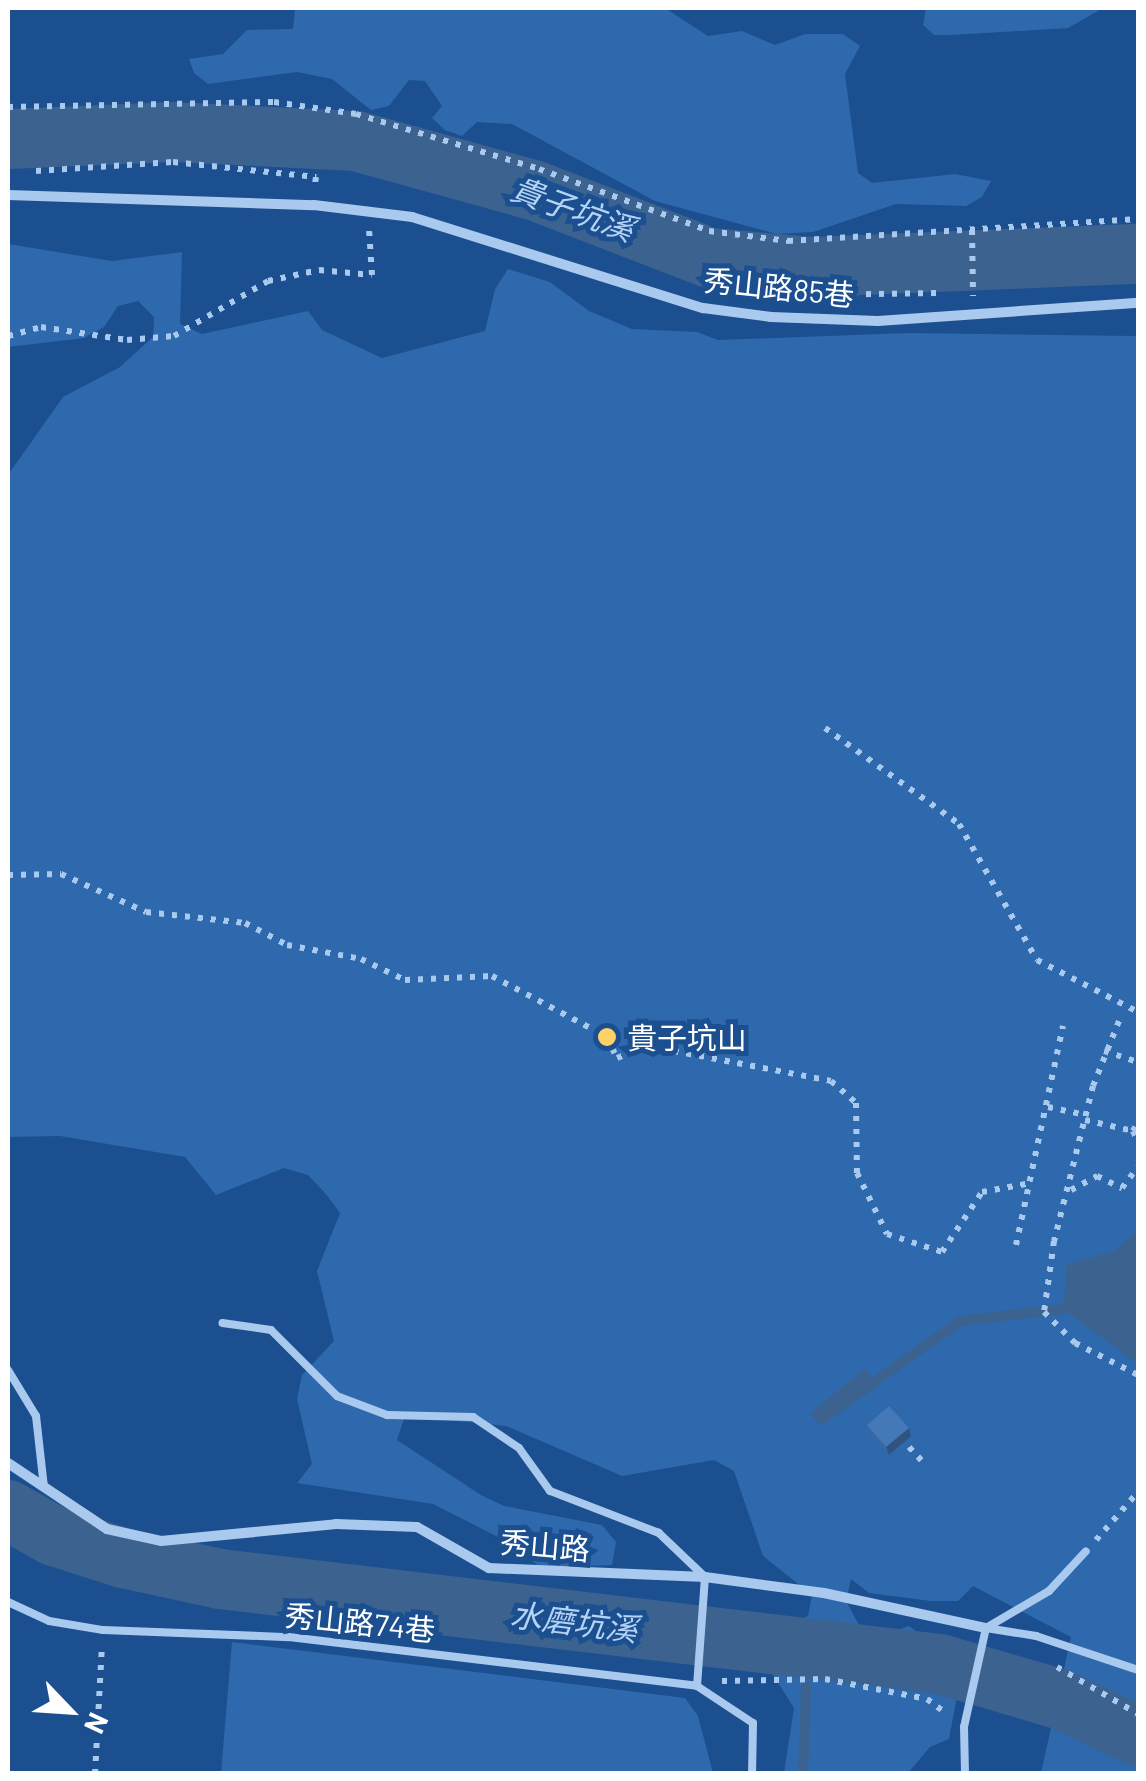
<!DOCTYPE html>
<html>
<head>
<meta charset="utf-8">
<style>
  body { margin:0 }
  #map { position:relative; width:1146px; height:1781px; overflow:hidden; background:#1b4f8f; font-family:Barlow,"Noto Sans TC",sans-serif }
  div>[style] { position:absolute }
  .green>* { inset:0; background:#2e69ad }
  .water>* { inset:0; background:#3c6290 }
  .stream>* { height:10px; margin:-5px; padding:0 5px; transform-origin:5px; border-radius:5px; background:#3c6290 }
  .river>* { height:60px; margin:-30px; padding:0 30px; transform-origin:30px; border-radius:30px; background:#3c6290 }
  .path>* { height:6px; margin-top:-3px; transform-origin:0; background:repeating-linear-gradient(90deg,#a9c9ee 0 5px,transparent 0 13px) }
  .lane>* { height:8px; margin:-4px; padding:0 4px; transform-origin:4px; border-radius:4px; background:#a9c9ee }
  .street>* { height:10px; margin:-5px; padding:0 5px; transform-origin:5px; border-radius:5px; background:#a9c9ee }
  .wall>* { inset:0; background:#3a679d }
  .shaded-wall>* { inset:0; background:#305480 }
  .building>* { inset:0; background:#4478b7 }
  .dots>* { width:28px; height:28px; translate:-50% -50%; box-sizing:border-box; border:5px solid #1b4f8f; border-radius:50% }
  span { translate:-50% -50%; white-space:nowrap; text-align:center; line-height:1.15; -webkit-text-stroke:10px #1b4f8f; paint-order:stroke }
  .street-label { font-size:30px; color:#fff }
  .poi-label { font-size:30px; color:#fff }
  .left { translate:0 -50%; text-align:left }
  .water-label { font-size:32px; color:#b5d3f5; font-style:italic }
  .frame { position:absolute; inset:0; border:10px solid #fff; pointer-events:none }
  .north { position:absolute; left:20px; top:1661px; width:100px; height:100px; -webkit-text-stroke:8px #1b4f8f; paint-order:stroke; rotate:115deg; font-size:28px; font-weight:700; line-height:40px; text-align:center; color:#fff }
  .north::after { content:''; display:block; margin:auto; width:35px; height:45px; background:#fff; clip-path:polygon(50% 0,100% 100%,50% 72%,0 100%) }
</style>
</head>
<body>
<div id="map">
  <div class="green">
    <i style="clip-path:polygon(295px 8px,665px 8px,708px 36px,742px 31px,775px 45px,805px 34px,843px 34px,860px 46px,845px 74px,858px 173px,872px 183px,955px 174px,991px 181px,982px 197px,966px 206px,896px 204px,813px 232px,777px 234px,655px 201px,512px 124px,477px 122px,462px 136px,445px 130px,432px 118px,442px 106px,425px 81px,409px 80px,389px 106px,371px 110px,332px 79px,297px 72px,208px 84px,194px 73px,189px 59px,223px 54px,247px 30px,293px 29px)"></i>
    <i style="clip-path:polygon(926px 8px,1103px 8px,1068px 28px,952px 35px,934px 35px,923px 25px)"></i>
    <i style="clip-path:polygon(8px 244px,112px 261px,182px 252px,180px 324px,202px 334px,308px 311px,322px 330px,382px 358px,485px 331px,495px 289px,508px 269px,550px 282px,589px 311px,632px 329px,697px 332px,718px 340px,908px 333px,1138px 336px,1138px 1773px,1041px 1773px,1071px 1637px,973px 1586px,958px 1601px,931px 1601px,869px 1593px,851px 1579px,846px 1601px,867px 1640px,909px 1626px,943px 1652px,943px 1674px,958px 1691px,949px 1739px,930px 1747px,908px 1773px,784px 1773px,794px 1708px,755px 1646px,766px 1631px,808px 1616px,812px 1595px,763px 1556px,734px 1471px,714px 1460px,622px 1476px,506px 1426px,405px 1416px,397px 1440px,481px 1495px,504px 1506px,602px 1525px,616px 1542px,612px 1565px,587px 1566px,539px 1566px,500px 1538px,433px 1504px,297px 1483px,312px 1464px,297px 1399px,302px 1375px,334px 1341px,317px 1271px,340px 1213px,325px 1193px,308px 1175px,284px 1168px,216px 1195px,185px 1157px,60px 1136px,8px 1137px,8px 475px,63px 397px,120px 367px,153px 337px,154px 317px,138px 301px,118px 306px,104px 327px,84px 338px,8px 347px)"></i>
    <i style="clip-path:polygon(232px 1642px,685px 1698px,698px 1716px,713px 1773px,221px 1773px)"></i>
  </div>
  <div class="water">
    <i style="clip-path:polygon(1138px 1229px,1138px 1364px,1063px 1309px,1067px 1264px,1115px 1251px)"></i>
    <i style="clip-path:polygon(865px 1369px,877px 1386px,821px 1426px,810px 1413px)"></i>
  </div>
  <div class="stream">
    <i style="left:874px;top:1382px;width:105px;rotate:-35.3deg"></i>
    <i style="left:960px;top:1321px;width:104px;rotate:-6.6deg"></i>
    <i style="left:807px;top:1673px;width:25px;rotate:-88deg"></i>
    <i style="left:803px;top:1774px;width:88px;rotate:-88deg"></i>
  </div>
  <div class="river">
    <i style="left:8px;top:139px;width:165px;rotate:-2.4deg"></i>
    <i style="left:173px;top:132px;width:183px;rotate:2.8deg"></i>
    <i style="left:356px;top:141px;width:187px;rotate:15.5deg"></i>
    <i style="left:536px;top:191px;width:186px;rotate:21.1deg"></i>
    <i style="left:710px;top:258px;width:100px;rotate:5.1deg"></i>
    <i style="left:810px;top:267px;width:328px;rotate:-2.3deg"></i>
    <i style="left:8px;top:1510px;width:53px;rotate:29.5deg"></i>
    <i style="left:54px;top:1536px;width:72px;rotate:17.7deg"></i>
    <i style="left:123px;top:1558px;width:99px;rotate:12.2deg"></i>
    <i style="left:220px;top:1579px;width:725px;rotate:6.73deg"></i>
    <i style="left:940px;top:1664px;width:127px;rotate:16.4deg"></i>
    <i style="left:1062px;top:1700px;width:84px;rotate:25.3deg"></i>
  </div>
  <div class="path">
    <i style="left:8px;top:107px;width:266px;rotate:-1.1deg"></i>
    <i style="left:274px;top:102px;width:83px;rotate:8.3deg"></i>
    <i style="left:356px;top:114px;width:191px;rotate:16.7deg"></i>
    <i style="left:539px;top:169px;width:181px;rotate:20deg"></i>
    <i style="left:709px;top:231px;width:80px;rotate:7.2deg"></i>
    <i style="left:788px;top:241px;width:351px;rotate:-3.6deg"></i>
    <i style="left:36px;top:171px;width:137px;rotate:-3.8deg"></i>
    <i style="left:173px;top:162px;width:144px;rotate:6deg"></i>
    <i style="left:316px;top:177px;width:7px;rotate:98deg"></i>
    <i style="left:972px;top:230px;width:66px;rotate:89.1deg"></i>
    <i style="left:814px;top:295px;width:123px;rotate:-0.9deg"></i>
    <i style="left:8px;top:336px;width:34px;rotate:-15deg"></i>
    <i style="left:41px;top:327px;width:87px;rotate:8.6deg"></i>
    <i style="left:127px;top:340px;width:47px;rotate:-4.9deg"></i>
    <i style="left:174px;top:336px;width:109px;rotate:-30.3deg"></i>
    <i style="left:268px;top:281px;width:52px;rotate:-12.2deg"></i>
    <i style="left:319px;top:270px;width:53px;rotate:5.4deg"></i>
    <i style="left:372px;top:275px;width:46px;rotate:-93.7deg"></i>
    <i style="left:825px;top:728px;width:165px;rotate:35.6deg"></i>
    <i style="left:959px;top:824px;width:157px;rotate:60.2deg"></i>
    <i style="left:1037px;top:960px;width:114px;rotate:27.2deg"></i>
    <i style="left:8px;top:875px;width:53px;rotate:-1.1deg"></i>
    <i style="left:61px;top:874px;width:93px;rotate:24.1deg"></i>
    <i style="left:146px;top:912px;width:100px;rotate:6.3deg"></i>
    <i style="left:245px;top:923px;width:47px;rotate:27.6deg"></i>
    <i style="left:287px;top:945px;width:75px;rotate:10.7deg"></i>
    <i style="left:361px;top:959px;width:49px;rotate:25.5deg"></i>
    <i style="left:405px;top:980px;width:87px;rotate:-2.6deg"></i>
    <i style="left:492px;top:976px;width:130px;rotate:27.9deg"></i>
    <i style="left:607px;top:1037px;width:23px;rotate:65deg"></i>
    <i style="left:617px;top:1058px;width:33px;rotate:-21deg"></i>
    <i style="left:648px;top:1046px;width:186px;rotate:10.8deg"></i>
    <i style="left:831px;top:1081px;width:33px;rotate:41deg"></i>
    <i style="left:856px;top:1103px;width:70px;rotate:89.2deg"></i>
    <i style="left:857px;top:1173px;width:68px;rotate:63.8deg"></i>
    <i style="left:887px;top:1234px;width:58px;rotate:18.1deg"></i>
    <i style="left:942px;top:1252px;width:72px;rotate:-56.3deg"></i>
    <i style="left:982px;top:1192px;width:50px;rotate:-10.4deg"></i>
    <i style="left:1119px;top:1021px;width:70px;rotate:111.8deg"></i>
    <i style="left:1093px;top:1086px;width:160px;rotate:104.1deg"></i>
    <i style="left:1054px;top:1241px;width:72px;rotate:98deg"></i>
    <i style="left:1044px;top:1312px;width:44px;rotate:45deg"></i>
    <i style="left:1075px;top:1343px;width:71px;rotate:26.9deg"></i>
    <i style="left:1104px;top:1051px;width:36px;rotate:18deg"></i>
    <i style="left:1048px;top:1107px;width:39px;rotate:12deg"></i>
    <i style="left:1085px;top:1120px;width:49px;rotate:12.9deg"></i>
    <i style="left:1133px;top:1131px;width:12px;rotate:66deg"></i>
    <i style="left:1133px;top:1131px;width:10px;rotate:-61deg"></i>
    <i style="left:1071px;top:1190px;width:30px;rotate:-28deg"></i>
    <i style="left:1097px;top:1176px;width:28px;rotate:26deg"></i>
    <i style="left:1122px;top:1188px;width:26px;rotate:-53deg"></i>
    <i style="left:1016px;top:1245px;width:224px;rotate:-77.9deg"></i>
    <i style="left:909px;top:1447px;width:21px;rotate:47deg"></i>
    <i style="left:1096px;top:1540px;width:64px;rotate:-48.8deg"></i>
    <i style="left:1057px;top:1667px;width:94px;rotate:30.1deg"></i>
    <i style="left:722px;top:1681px;width:103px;rotate:-1.1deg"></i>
    <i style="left:825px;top:1679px;width:104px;rotate:11.1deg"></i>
    <i style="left:927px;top:1699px;width:25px;rotate:37deg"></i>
    <i style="left:95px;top:1774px;width:128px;rotate:-86.9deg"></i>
  </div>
  <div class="lane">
    <i style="left:8px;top:1370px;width:54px;rotate:58.7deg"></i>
    <i style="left:36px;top:1416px;width:71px;rotate:83.6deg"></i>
    <i style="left:8px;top:1602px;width:45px;rotate:24.9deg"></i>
    <i style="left:49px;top:1621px;width:55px;rotate:9.5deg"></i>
    <i style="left:103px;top:1630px;width:186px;rotate:2.2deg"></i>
    <i style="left:289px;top:1637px;width:411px;rotate:6.8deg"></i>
    <i style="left:697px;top:1686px;width:109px;rotate:-85.8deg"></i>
    <i style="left:705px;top:1577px;width:64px;rotate:-136.3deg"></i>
    <i style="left:659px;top:1533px;width:117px;rotate:-158.9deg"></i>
    <i style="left:550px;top:1491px;width:53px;rotate:-125.8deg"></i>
    <i style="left:519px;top:1448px;width:55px;rotate:-146deg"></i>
    <i style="left:473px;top:1417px;width:86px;rotate:-178.7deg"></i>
    <i style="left:387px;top:1415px;width:53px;rotate:-159.2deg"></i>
    <i style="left:337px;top:1396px;width:93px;rotate:-135deg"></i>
    <i style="left:271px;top:1330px;width:49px;rotate:-171.7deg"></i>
    <i style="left:986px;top:1628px;width:51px;rotate:9.1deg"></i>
    <i style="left:1036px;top:1636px;width:108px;rotate:18.4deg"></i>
    <i style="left:697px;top:1686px;width:67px;rotate:33.5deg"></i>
    <i style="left:753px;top:1723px;width:51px;rotate:91.1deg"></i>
    <i style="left:965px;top:1774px;width:47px;rotate:-91.2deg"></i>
    <i style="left:964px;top:1727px;width:101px;rotate:-77.5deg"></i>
    <i style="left:986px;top:1628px;width:73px;rotate:-30.4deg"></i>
    <i style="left:1049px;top:1591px;width:54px;rotate:-47.2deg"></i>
  </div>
  <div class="street">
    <i style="left:8px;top:195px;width:306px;rotate:1.9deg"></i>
    <i style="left:314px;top:205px;width:99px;rotate:7deg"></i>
    <i style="left:412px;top:217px;width:305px;rotate:17.4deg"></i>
    <i style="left:703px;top:308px;width:69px;rotate:7.5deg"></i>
    <i style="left:771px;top:317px;width:107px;rotate:2.1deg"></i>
    <i style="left:878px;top:321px;width:261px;rotate:-4deg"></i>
    <i style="left:8px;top:1463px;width:119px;rotate:33.7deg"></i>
    <i style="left:107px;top:1529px;width:55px;rotate:12.5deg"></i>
    <i style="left:161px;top:1541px;width:176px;rotate:-5.5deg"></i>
    <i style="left:336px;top:1524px;width:81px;rotate:2.1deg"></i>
    <i style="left:417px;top:1527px;width:83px;rotate:29.7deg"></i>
    <i style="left:489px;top:1568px;width:216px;rotate:2.4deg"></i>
    <i style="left:705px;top:1577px;width:120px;rotate:7.7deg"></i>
    <i style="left:824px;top:1593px;width:166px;rotate:12.2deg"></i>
  </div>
  <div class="wall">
    <i style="clip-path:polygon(867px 1425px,911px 1436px,889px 1455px,870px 1433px)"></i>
  </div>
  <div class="shaded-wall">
    <i style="clip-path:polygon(909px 1428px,911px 1436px,889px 1455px,886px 1447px)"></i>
  </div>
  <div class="building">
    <i style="clip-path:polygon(889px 1406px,909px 1428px,886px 1447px,867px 1425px)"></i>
  </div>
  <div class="dots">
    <i style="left:607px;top:1037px;background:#ffd166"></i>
  </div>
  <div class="street-label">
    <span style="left:779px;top:287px;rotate:6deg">秀山路85巷</span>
    <span style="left:545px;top:1545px;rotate:5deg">秀山路</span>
    <span style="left:360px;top:1622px;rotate:6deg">秀山路74巷</span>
  </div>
  <div class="poi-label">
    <span class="left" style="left:627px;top:1037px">貴子坑山</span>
  </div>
  <div class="water-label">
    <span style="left:573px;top:208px;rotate:20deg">貴子坑溪</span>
    <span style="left:574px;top:1621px;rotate:7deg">水磨坑溪</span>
  </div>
  <div class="frame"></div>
  <div class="north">N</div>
</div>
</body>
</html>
